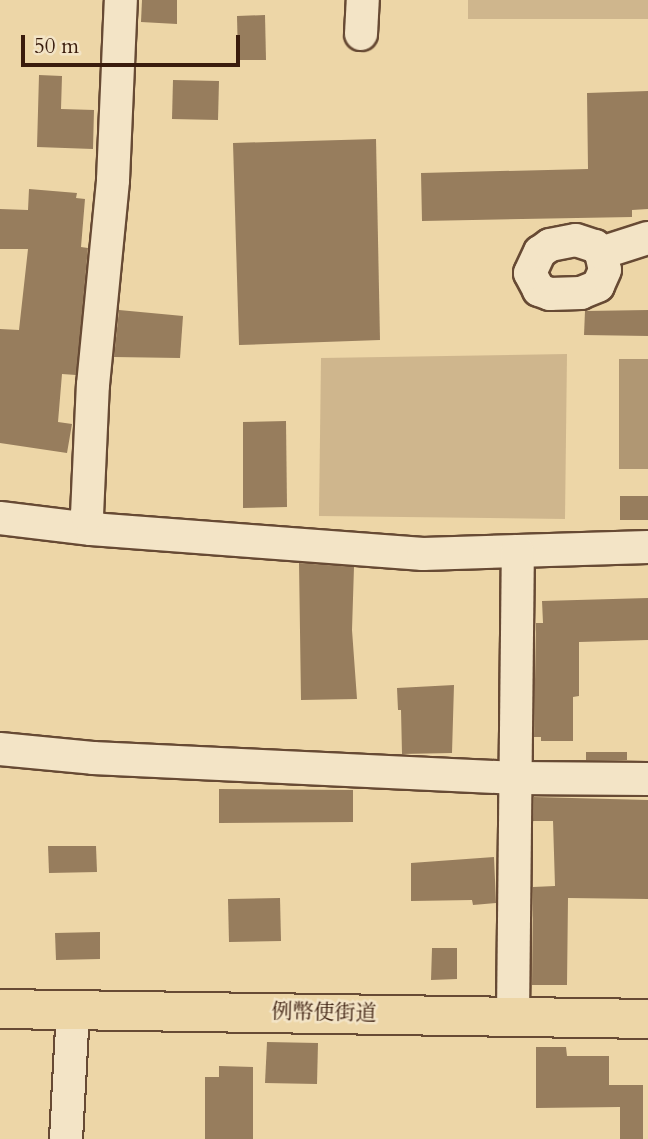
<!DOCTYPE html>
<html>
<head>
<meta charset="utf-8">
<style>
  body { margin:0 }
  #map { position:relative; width:648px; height:1139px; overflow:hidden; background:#edd6a7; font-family:Cardo,"Noto Serif JP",serif }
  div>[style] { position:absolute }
  .green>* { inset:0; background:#cfb68d }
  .water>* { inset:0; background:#b09773 }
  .building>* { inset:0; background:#977d5d }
  .roads { filter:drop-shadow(2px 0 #674a34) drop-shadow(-2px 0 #674a34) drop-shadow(0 2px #674a34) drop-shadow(0 -2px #674a34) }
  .minor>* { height:32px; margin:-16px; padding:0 16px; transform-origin:16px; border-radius:16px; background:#f3e4c6 }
  .major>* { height:38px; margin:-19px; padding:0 19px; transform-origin:19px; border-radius:19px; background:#edd6a7 }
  span { translate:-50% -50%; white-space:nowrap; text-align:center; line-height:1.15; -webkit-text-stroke:5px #f3e4c6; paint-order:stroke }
  .street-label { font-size:21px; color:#3a1c0d }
  .scale { position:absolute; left:21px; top:35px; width:219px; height:32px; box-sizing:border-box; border:4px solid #3a1c0d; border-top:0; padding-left:9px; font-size:21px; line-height:24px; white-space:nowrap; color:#3a1c0d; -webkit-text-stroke:5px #f3e4c6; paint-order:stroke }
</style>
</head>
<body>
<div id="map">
  <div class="green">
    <i style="clip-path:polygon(468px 0,648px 0,648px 19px,468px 19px)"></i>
    <i style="clip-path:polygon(567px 354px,565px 519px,319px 516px,321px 358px)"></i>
  </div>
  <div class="water">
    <i style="clip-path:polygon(619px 359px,648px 359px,648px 469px,619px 469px)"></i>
  </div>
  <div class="building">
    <i style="clip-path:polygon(142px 0,177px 0,177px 24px,141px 22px)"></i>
    <i style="clip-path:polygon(265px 15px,266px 60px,238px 60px,237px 16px)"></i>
    <i style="clip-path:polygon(39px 75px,62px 76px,61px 109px,94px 110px,93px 149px,37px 147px)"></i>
    <i style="clip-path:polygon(173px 80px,219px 81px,218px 120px,172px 119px)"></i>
    <i style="clip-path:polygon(648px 91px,648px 209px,632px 210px,632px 217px,422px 221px,421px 173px,588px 169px,587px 93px)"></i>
    <i style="clip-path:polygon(376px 139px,380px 340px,239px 345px,233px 143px)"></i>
    <i style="clip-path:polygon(29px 189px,77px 193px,76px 198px,85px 199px,81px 247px,88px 248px,76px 375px,62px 374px,58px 422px,72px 424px,67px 453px,0 443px,0 329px,19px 330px,28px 249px,0 249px,0 209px,28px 210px)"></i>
    <i style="clip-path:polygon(119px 310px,183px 316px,180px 358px,114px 357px)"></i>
    <i style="clip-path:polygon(648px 310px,648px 336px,584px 335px,585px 311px)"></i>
    <i style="clip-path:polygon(286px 421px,287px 507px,243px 508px,243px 422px)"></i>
    <i style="clip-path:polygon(620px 496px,648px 496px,648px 520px,620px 520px)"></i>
    <i style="clip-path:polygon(299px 563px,354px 567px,352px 630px,357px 699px,301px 700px)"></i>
    <i style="clip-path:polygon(648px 598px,648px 640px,579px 642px,579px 696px,573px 697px,573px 741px,541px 741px,541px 737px,534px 737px,536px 623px,543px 623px,542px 601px)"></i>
    <i style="clip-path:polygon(454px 685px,452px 753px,402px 754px,401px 710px,398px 710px,397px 688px)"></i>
    <i style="clip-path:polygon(586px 752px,627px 752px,627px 760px,586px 760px)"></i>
    <i style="clip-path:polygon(219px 789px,353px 790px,353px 822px,219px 823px)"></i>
    <i style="clip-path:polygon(534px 797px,648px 800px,648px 899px,568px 898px,567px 985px,532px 985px,533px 887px,555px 886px,553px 821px,533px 821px)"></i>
    <i style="clip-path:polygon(48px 846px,96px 846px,97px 872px,49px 873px)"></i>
    <i style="clip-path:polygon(494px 857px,496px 903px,473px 905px,472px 900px,411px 901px,411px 863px)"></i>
    <i style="clip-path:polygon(280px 898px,281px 941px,229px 942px,228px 899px)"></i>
    <i style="clip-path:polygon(100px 932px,100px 959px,56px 960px,55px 933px)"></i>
    <i style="clip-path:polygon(432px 948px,457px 948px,457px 979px,431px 980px)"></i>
    <i style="clip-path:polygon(267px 1042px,318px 1043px,317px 1084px,265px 1083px)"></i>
    <i style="clip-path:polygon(536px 1047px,566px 1047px,567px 1056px,609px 1056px,609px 1085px,643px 1085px,643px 1139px,620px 1139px,620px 1107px,536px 1108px)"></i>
    <i style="clip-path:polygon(219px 1066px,253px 1067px,253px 1139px,205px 1139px,205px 1077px,219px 1077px)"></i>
  </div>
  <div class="roads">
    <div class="minor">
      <i style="left:361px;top:34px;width:34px;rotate:-87deg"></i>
      <i style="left:576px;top:240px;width:20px;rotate:18deg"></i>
      <i style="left:595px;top:246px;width:9px;rotate:49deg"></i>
      <i style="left:601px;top:253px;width:17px;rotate:77deg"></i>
      <i style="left:605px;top:270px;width:17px;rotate:114deg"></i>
      <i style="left:598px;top:286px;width:18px;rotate:158deg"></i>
      <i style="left:581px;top:293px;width:31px;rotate:178deg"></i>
      <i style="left:550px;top:294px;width:12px;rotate:-160deg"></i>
      <i style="left:539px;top:290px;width:19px;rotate:-118deg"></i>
      <i style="left:530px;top:273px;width:23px;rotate:-65deg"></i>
      <i style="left:540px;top:252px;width:12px;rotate:-35deg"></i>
      <i style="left:550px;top:245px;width:26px;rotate:-11deg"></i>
      <i style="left:601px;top:253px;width:49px;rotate:-17.7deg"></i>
      <i style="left:0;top:518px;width:92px;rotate:6.9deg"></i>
      <i style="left:91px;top:529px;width:333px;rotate:4.3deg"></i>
      <i style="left:423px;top:554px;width:225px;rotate:-1.8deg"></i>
      <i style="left:91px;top:529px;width:15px;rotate:-106deg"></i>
      <i style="left:87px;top:515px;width:130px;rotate:-87.4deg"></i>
      <i style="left:93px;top:385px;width:206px;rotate:-84.4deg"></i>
      <i style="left:113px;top:180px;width:180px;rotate:-87.5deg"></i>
      <i style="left:0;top:749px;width:93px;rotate:5.5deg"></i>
      <i style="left:93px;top:758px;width:423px;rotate:2.7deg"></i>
      <i style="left:516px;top:778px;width:132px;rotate:0.4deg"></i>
      <i style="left:513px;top:1016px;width:465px;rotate:-89.4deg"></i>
      <i style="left:66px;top:1139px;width:129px;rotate:-86.9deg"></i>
    </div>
    <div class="major">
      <i style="left:0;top:1009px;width:648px;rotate:0.88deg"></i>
    </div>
  </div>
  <div class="street-label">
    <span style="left:324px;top:1013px;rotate:1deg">例幣使街道</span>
  </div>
  <div class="scale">50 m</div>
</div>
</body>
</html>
